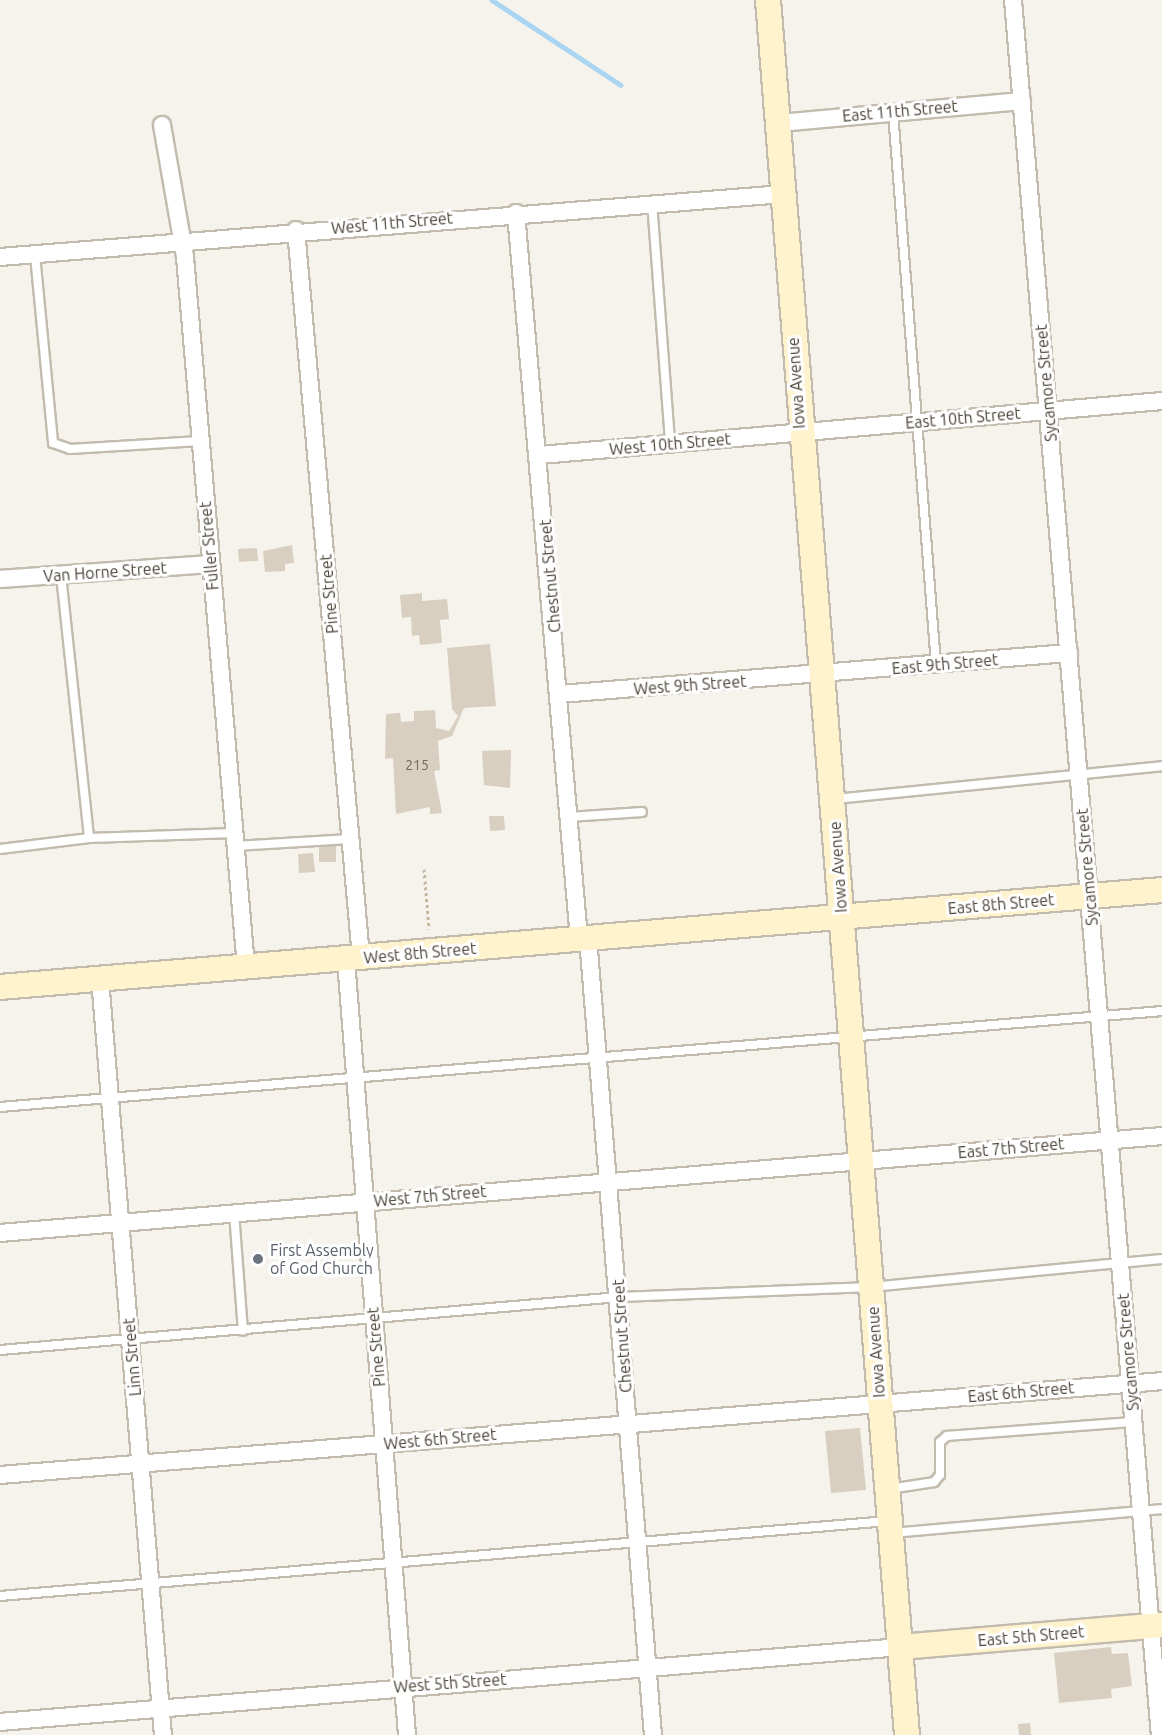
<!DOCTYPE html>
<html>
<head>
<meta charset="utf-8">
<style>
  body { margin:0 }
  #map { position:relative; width:1162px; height:1735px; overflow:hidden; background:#f6f3ec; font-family:Ubuntu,sans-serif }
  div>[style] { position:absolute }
  .stream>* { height:4.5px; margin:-2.25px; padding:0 2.25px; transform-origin:2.25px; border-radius:2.25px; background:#a9d4f2 }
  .building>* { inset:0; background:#d8cfc1 }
  .path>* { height:3px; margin-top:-1.5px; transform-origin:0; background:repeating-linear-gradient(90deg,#c4b79f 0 3px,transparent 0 6px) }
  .roads { filter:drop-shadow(2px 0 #c2bbae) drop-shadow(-2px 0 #c2bbae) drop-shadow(0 2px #c2bbae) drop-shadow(0 -2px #c2bbae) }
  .lane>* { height:8px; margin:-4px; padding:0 4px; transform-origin:4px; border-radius:4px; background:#fff }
  .street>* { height:16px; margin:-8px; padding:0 8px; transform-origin:8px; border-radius:8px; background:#fff }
  .secondary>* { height:24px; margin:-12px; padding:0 12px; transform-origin:12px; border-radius:12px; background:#fff3cd }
  .dots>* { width:16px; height:16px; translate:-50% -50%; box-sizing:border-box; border:3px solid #fff; border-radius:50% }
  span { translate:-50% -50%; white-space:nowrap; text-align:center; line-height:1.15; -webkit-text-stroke:6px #fff; paint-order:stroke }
  .number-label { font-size:14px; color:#6e675b }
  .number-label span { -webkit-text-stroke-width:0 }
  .street-label { font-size:16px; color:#4b4439 }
  .worship-label { font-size:16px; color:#5b616d }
  .left { translate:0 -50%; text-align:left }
</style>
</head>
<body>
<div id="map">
  <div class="stream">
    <i style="left:492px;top:0;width:154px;rotate:33.4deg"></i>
  </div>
  <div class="building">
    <i style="clip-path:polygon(292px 545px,294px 563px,285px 564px,285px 571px,265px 572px,263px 551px)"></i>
    <i style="clip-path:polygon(257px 548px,258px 561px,239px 562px,238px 549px)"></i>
    <i style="clip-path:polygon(422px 593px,422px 601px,447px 599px,449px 619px,440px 620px,442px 643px,420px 645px,419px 635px,412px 636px,411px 617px,402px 618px,400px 595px)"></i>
    <i style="clip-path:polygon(490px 644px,496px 706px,464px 708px,452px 736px,438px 741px,440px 770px,434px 771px,442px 813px,430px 814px,430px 807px,396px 814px,393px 758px,385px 759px,386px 714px,400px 713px,401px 722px,414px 721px,414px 711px,435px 710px,436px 728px,449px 731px,458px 716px,452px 709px,447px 648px)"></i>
    <i style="clip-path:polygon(511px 750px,510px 788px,484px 785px,482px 751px)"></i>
    <i style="clip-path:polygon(489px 816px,504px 816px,505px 830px,490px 831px)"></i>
    <i style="clip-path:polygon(336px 845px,336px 862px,319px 862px,319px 846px)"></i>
    <i style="clip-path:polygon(313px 853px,315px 872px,299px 873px,298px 854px)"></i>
    <i style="clip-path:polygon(860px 1428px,866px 1490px,831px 1493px,825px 1431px)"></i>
    <i style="clip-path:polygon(1111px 1647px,1112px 1654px,1128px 1653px,1132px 1686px,1111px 1689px,1112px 1698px,1059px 1703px,1054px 1653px)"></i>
    <i style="clip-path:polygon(1030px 1723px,1031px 1735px,1019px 1735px,1018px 1724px)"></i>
  </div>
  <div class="path">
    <i style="left:424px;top:869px;width:60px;rotate:85.2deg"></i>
  </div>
  <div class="roads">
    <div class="lane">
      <i style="left:893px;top:112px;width:555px;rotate:85.55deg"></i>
      <i style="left:652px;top:202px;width:242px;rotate:85.7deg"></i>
      <i style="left:35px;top:255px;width:189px;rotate:84.5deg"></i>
      <i style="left:53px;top:443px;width:18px;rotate:19deg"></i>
      <i style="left:70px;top:449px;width:130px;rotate:-3.5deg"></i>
      <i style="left:61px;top:575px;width:264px;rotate:83.9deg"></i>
      <i style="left:834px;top:799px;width:330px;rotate:-5.7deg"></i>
      <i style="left:569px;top:817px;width:73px;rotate:-3.9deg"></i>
      <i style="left:235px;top:846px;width:115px;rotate:-3.5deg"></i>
      <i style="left:0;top:849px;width:90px;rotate:-7deg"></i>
      <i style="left:89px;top:838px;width:145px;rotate:-2deg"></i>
      <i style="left:0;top:1107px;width:1166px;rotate:-4.72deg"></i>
      <i style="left:234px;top:1212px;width:119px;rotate:85.7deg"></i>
      <i style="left:0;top:1350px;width:622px;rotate:-4.89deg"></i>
      <i style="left:620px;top:1297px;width:251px;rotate:-2.3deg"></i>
      <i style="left:871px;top:1287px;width:292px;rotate:-5.5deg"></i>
      <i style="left:889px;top:1489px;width:46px;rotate:-8.8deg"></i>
      <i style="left:934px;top:1482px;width:9px;rotate:-49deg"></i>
      <i style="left:940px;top:1475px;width:33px;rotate:-90deg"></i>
      <i style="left:940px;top:1442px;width:9px;rotate:-41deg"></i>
      <i style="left:947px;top:1436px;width:188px;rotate:-4.3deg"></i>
      <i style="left:893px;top:1533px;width:270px;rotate:-5.1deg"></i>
      <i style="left:0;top:1596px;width:890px;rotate:-4.83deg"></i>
    </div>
    <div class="street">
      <i style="left:1013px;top:0;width:1741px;rotate:85.16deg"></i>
      <i style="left:779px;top:123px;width:244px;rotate:-5.2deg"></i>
      <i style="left:162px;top:125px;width:134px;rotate:80.1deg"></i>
      <i style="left:185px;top:257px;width:713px;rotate:85.09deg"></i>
      <i style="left:516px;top:213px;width:729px;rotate:85.04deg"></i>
      <i style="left:296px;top:230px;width:730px;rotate:84.89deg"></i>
      <i style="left:0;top:257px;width:786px;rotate:-4.6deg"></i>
      <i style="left:540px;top:455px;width:624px;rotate:-4.96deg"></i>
      <i style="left:0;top:579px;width:210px;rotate:-4.1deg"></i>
      <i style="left:560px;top:694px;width:511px;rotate:-4.61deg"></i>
      <i style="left:588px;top:938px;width:800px;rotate:85.34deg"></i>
      <i style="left:346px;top:960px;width:777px;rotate:85.5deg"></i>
      <i style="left:100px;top:979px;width:759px;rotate:85.24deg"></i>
      <i style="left:0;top:1233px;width:1166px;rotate:-4.77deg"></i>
      <i style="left:0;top:1475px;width:1166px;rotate:-4.62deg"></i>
      <i style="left:0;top:1722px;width:903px;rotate:-4.76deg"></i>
    </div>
    <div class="secondary">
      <i style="left:768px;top:0;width:1741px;rotate:85.42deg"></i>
      <i style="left:0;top:987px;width:1166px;rotate:-4.77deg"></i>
      <i style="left:900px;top:1647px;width:263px;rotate:-4.8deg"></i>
    </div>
  </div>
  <div class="dots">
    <i style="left:258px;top:1259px;background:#6b7280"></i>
  </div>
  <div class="number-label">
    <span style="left:417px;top:765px">215</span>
  </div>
  <div class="street-label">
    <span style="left:900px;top:111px;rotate:-5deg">East 11th Street</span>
    <span style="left:392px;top:223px;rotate:-5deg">West 11th Street</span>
    <span style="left:796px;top:383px;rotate:-94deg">Iowa Avenue</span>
    <span style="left:1046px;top:383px;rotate:-95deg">Sycamore Street</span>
    <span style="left:963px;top:418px;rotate:-5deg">East 10th Street</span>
    <span style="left:670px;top:444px;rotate:-5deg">West 10th Street</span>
    <span style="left:209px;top:546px;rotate:-95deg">Fuller Street</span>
    <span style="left:105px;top:572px;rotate:-4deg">Van Horne Street</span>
    <span style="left:550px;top:576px;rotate:-95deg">Chestnut Street</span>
    <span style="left:329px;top:594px;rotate:-95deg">Pine Street</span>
    <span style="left:945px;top:664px;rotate:-5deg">East 9th Street</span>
    <span style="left:690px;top:685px;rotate:-4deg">West 9th Street</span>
    <span style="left:838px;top:867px;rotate:-94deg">Iowa Avenue</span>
    <span style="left:1087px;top:867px;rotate:-95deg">Sycamore Street</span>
    <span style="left:1001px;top:904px;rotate:-5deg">East 8th Street</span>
    <span style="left:420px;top:953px;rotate:-5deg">West 8th Street</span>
    <span style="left:1011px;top:1148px;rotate:-5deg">East 7th Street</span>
    <span style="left:430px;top:1196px;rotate:-5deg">West 7th Street</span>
    <span style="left:622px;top:1336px;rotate:-94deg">Chestnut Street</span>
    <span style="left:376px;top:1347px;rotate:-95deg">Pine Street</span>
    <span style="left:876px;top:1352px;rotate:-94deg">Iowa Avenue</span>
    <span style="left:1128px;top:1352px;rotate:-95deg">Sycamore Street</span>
    <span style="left:132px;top:1357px;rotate:-95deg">Linn Street</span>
    <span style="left:1021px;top:1392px;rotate:-5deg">East 6th Street</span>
    <span style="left:440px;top:1439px;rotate:-5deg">West 6th Street</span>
    <span style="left:1031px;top:1636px;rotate:-5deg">East 5th Street</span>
    <span style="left:450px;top:1683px;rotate:-4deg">West 5th Street</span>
  </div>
  <div class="worship-label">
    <span class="left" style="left:270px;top:1259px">First Assembly<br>of God Church</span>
  </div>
</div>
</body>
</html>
